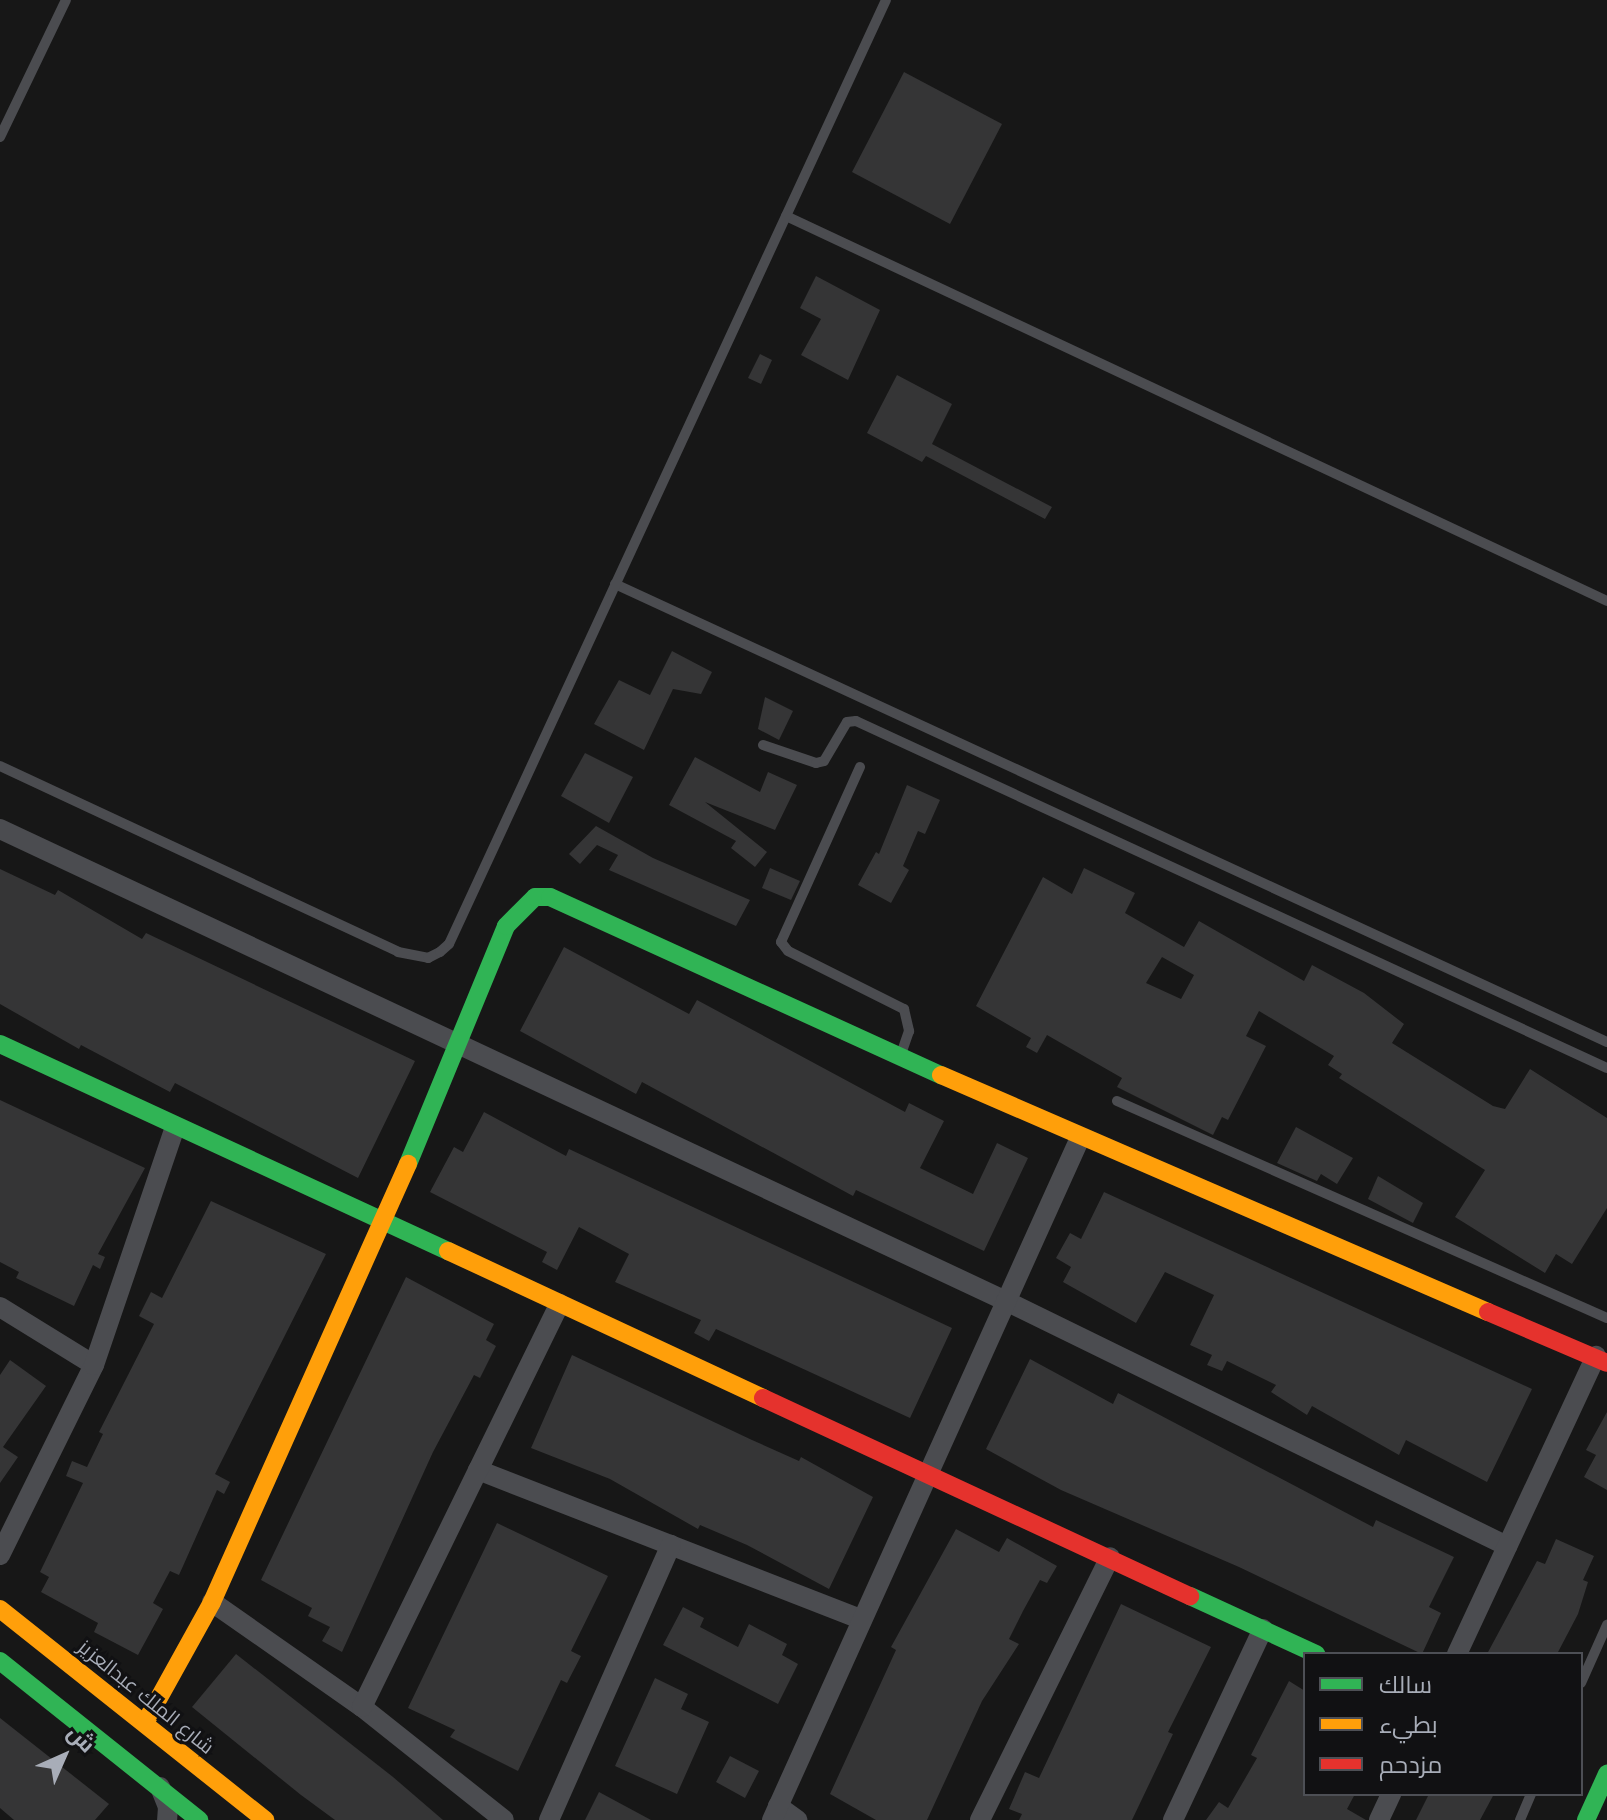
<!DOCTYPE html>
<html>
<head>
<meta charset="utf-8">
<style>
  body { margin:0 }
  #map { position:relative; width:1607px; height:1820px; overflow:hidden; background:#171717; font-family:Helvetica,Cairo,sans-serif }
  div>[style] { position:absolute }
  .building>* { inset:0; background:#353536 }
  .lane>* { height:10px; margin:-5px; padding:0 5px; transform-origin:5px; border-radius:5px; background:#4b4c50 }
  .street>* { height:20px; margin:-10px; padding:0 10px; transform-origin:10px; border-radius:10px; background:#4b4c50 }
  .fast>* { height:18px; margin:-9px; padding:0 9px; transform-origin:9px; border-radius:9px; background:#30b455 }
  .slow>* { height:18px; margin:-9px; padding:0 9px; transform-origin:9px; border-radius:9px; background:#ff9f0a }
  .jam>* { height:18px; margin:-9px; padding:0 9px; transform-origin:9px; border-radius:9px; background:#e5322d }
  span { translate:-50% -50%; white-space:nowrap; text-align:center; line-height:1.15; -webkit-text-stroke:6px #111113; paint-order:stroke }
  .street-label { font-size:20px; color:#a8adb8 }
  .legend { position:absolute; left:1303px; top:1652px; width:280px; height:144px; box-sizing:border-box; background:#111113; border:2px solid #4d4f55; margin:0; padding:10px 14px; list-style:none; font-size:24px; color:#a8adb8 }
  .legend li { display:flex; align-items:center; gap:16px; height:40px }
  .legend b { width:40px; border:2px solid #4d4f55 }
  .north { position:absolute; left:24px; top:1716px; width:80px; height:80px; -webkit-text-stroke:6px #111113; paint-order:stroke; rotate:45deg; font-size:22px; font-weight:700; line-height:32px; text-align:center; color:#a8adb8 }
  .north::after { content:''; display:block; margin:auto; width:28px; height:36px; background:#a8adb8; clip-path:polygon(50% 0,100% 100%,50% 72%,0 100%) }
</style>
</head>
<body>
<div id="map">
  <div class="building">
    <i style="clip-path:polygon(904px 72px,1002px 124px,950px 224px,852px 172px)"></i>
    <i style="clip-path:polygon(816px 276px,880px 310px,848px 380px,801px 355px,821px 319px,800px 308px)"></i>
    <i style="clip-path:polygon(760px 354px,772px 360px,761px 384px,748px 378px)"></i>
    <i style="clip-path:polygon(897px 375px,952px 404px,932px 444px,1052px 507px,1045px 519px,926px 456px,922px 462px,867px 433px)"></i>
    <i style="clip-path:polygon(672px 651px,712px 672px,701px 694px,673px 689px,644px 750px,594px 724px,619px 680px,650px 695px)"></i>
    <i style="clip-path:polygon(765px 697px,793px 711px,779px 740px,758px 729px)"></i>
    <i style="clip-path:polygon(585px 753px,633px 777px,609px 823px,561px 796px)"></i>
    <i style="clip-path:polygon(695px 757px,760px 792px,768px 772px,797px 785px,775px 830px,705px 802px,767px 852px,755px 867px,731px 848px,736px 841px,669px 805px)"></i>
    <i style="clip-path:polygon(907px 785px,940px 800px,925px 834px,918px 831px,903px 866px,909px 870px,891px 903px,858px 885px,876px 852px,879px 854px)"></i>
    <i style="clip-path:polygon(596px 826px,653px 858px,750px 900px,736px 926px,609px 870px,618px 855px,597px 845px,580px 864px,569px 854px)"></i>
    <i style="clip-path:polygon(770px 868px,800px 881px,791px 900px,762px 888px)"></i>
    <i style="clip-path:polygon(evenodd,1084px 868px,1135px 893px,1125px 913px,1184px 947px,1199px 921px,1304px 981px,1312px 965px,1364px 993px,1404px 1024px,1392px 1043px,1493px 1106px,1505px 1109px,1530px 1069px,1607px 1118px,1607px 1208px,1572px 1264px,1556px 1254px,1545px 1273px,1455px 1217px,1485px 1170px,1339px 1078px,1342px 1074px,1328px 1065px,1334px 1056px,1259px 1011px,1246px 1036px,1266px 1046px,1228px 1120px,1222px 1117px,1213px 1135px,1117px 1087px,1122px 1078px,1047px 1035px,1037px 1053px,1026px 1047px,1031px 1038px,976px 1006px,1043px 877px,1072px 894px,1084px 868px,1162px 957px,1194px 975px,1181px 999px,1146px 983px,1162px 957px)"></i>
    <i style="clip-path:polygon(0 869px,55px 895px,58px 890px,142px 939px,146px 933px,415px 1061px,358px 1178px,175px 1083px,170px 1092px,81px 1045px,79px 1049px,0 1004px)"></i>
    <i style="clip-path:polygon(564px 947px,689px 1014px,697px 1000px,905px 1112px,909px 1103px,944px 1121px,920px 1168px,973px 1194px,997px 1143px,1028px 1158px,984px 1251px,856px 1190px,853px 1196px,642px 1082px,636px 1094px,520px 1031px)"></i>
    <i style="clip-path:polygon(0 1100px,145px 1168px,98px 1254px,105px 1257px,100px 1269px,93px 1265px,74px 1306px,16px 1278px,19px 1272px,0 1262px)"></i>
    <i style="clip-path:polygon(484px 1112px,566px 1156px,569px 1149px,952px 1328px,910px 1418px,716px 1329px,709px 1341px,694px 1333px,701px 1320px,615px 1282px,629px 1254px,579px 1227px,557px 1270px,542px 1262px,547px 1252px,430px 1192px,454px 1147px,463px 1152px)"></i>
    <i style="clip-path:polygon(1296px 1127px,1353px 1158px,1337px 1184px,1321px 1174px,1317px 1181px,1277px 1163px)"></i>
    <i style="clip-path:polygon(1378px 1176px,1423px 1203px,1413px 1223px,1368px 1199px)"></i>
    <i style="clip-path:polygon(1104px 1192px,1532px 1389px,1487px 1482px,1406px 1440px,1399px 1455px,1312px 1406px,1307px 1415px,1271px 1392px,1276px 1385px,1227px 1361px,1222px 1371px,1207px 1365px,1212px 1355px,1190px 1345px,1214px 1295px,1165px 1272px,1136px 1323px,1063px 1282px,1071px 1267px,1056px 1258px,1070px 1233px,1081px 1239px)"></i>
    <i style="clip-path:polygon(211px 1201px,326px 1254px,215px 1474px,230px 1482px,224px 1494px,217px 1490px,179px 1575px,170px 1571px,153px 1603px,163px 1609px,138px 1655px,94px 1632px,98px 1623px,41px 1592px,49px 1577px,40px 1572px,83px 1483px,66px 1476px,72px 1461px,87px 1467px,103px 1434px,99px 1432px,154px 1324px,139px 1316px,151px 1292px,162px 1298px)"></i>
    <i style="clip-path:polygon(406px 1277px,494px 1324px,486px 1340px,496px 1346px,480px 1378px,474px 1375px,433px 1452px,342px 1652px,322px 1641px,330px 1627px,308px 1616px,312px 1608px,261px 1580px)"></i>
    <i style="clip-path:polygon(572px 1355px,752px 1440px,799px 1461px,801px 1457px,873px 1497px,829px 1589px,747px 1545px,700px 1525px,698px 1529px,610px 1479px,531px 1448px)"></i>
    <i style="clip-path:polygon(1030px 1359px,1113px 1404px,1118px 1393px,1373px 1527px,1376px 1520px,1454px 1557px,1429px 1607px,1441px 1613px,1422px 1654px,1239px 1567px,1061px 1490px,986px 1449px)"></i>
    <i style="clip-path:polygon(10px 1360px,46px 1386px,3px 1447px,18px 1457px,0 1483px,0 1375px)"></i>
    <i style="clip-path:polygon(1607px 1412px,1607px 1490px,1584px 1477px,1596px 1455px,1586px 1450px)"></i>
    <i style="clip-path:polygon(497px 1523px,608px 1576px,571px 1651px,581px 1656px,567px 1683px,561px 1680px,518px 1771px,450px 1737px,455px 1730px,408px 1708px)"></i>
    <i style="clip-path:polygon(956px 1529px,999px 1552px,1007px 1538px,1057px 1566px,1047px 1583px,1040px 1580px,1023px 1611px,1009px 1639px,1019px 1644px,982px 1701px,927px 1820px,876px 1820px,830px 1794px,896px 1650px,891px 1647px)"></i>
    <i style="clip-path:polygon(1556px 1539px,1594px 1556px,1583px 1580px,1588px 1582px,1578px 1614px,1557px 1654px,1487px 1654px,1537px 1561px,1545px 1564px)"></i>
    <i style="clip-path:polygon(1121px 1604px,1211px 1647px,1168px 1732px,1173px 1734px,1132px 1820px,1019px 1820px,1022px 1814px,1009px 1809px,1025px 1772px,1039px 1778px)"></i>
    <i style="clip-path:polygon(683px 1607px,704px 1618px,700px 1627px,738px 1647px,749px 1624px,787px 1644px,782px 1655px,798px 1664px,778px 1704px,663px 1645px)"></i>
    <i style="clip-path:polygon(236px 1654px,393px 1777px,443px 1820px,335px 1820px,301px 1795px,192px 1707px)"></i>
    <i style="clip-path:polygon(655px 1678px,688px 1694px,681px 1709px,709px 1722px,677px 1794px,615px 1766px)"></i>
    <i style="clip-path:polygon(1289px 1681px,1305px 1691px,1305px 1794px,1355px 1794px,1347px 1809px,1366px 1820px,1206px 1820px,1219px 1802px,1228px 1808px,1257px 1758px,1251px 1755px)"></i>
    <i style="clip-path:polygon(0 1718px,109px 1804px,95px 1820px,14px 1820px,0 1808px)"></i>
    <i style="clip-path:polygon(730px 1756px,759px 1771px,745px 1798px,716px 1782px)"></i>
    <i style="clip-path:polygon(599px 1792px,651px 1820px,585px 1820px)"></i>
    <i style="clip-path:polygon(1429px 1794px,1494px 1794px,1480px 1820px,1416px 1820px)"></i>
  </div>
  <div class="lane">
    <i style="left:0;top:137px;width:152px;rotate:-64.3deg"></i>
    <i style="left:786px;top:216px;width:907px;rotate:25.12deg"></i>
    <i style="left:615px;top:584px;width:1093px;rotate:24.78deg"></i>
    <i style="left:763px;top:745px;width:56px;rotate:18.8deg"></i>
    <i style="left:816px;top:763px;width:8px;rotate:-14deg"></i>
    <i style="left:824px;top:761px;width:45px;rotate:-59.5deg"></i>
    <i style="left:847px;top:722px;width:9px;rotate:-6deg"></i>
    <i style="left:856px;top:721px;width:827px;rotate:24.8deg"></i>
    <i style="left:0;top:766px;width:439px;rotate:25deg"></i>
    <i style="left:398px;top:952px;width:31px;rotate:11deg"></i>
    <i style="left:428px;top:958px;width:13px;rotate:-27deg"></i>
    <i style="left:440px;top:952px;width:12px;rotate:-42deg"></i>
    <i style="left:449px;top:944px;width:1040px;rotate:-65.16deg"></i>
    <i style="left:860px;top:767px;width:192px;rotate:114.3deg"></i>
    <i style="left:781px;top:942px;width:11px;rotate:52deg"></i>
    <i style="left:788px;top:951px;width:130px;rotate:26.6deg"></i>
    <i style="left:904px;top:1009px;width:23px;rotate:77deg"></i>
    <i style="left:909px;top:1031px;width:24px;rotate:109deg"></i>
    <i style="left:1117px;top:1101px;width:536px;rotate:23.89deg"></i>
    <i style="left:1581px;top:1683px;width:64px;rotate:-65.9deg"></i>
    <i style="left:1520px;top:1820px;width:28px;rotate:-67deg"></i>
  </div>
  <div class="street">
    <i style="left:0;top:829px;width:1111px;rotate:25.14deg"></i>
    <i style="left:1006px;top:1301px;width:558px;rotate:26.06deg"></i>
    <i style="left:0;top:1307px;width:110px;rotate:31.7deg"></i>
    <i style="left:478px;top:1470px;width:412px;rotate:21.3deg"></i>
    <i style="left:0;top:1555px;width:212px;rotate:-63.7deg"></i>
    <i style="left:94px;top:1365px;width:251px;rotate:-71.2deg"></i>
    <i style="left:212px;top:1602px;width:183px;rotate:35deg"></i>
    <i style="left:362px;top:1707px;width:181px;rotate:38.5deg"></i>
    <i style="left:1457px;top:1654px;width:329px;rotate:-65deg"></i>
    <i style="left:362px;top:1707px;width:449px;rotate:-63.9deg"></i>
    <i style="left:160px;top:1787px;width:22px;rotate:68deg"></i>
    <i style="left:168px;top:1807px;width:13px;rotate:94deg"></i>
    <i style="left:778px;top:1806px;width:24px;rotate:36deg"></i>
    <i style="left:549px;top:1820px;width:301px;rotate:-66.1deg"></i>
    <i style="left:772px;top:1820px;width:748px;rotate:-65.7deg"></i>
    <i style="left:980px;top:1820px;width:293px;rotate:-63.7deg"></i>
    <i style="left:1173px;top:1820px;width:211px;rotate:-64.8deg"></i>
    <i style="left:1379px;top:1820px;width:29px;rotate:-65deg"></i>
  </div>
  <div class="fast">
    <i style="left:0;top:1044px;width:494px;rotate:24.8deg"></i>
    <i style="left:408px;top:1164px;width:257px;rotate:-67.6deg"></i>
    <i style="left:506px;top:926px;width:41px;rotate:-45deg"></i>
    <i style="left:535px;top:897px;width:15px"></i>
    <i style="left:550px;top:897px;width:430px;rotate:24.5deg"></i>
    <i style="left:1190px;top:1596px;width:139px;rotate:24.7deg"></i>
    <i style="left:0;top:1661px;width:255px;rotate:38.6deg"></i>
    <i style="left:1586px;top:1820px;width:51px;rotate:-65.5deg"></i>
  </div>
  <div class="slow">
    <i style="left:941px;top:1075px;width:596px;rotate:23.43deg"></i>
    <i style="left:448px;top:1251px;width:348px;rotate:25deg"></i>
    <i style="left:0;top:1609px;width:339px;rotate:38.5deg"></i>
    <i style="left:145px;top:1723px;width:138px;rotate:-61deg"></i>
    <i style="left:212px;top:1602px;width:480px;rotate:-65.9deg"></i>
  </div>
  <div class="jam">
    <i style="left:1488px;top:1312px;width:129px;rotate:23.2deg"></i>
    <i style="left:763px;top:1398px;width:471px;rotate:24.9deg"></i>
  </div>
  <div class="street-label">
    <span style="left:146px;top:1697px;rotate:39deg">شارع الملك عبدالعزيز</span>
  </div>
  <ul class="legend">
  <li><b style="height:10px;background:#30b455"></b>سالك</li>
  <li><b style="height:10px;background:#ff9f0a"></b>بطيء</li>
  <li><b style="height:10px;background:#e5322d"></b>مزدحم</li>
  </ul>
  <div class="north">ش</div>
</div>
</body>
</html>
